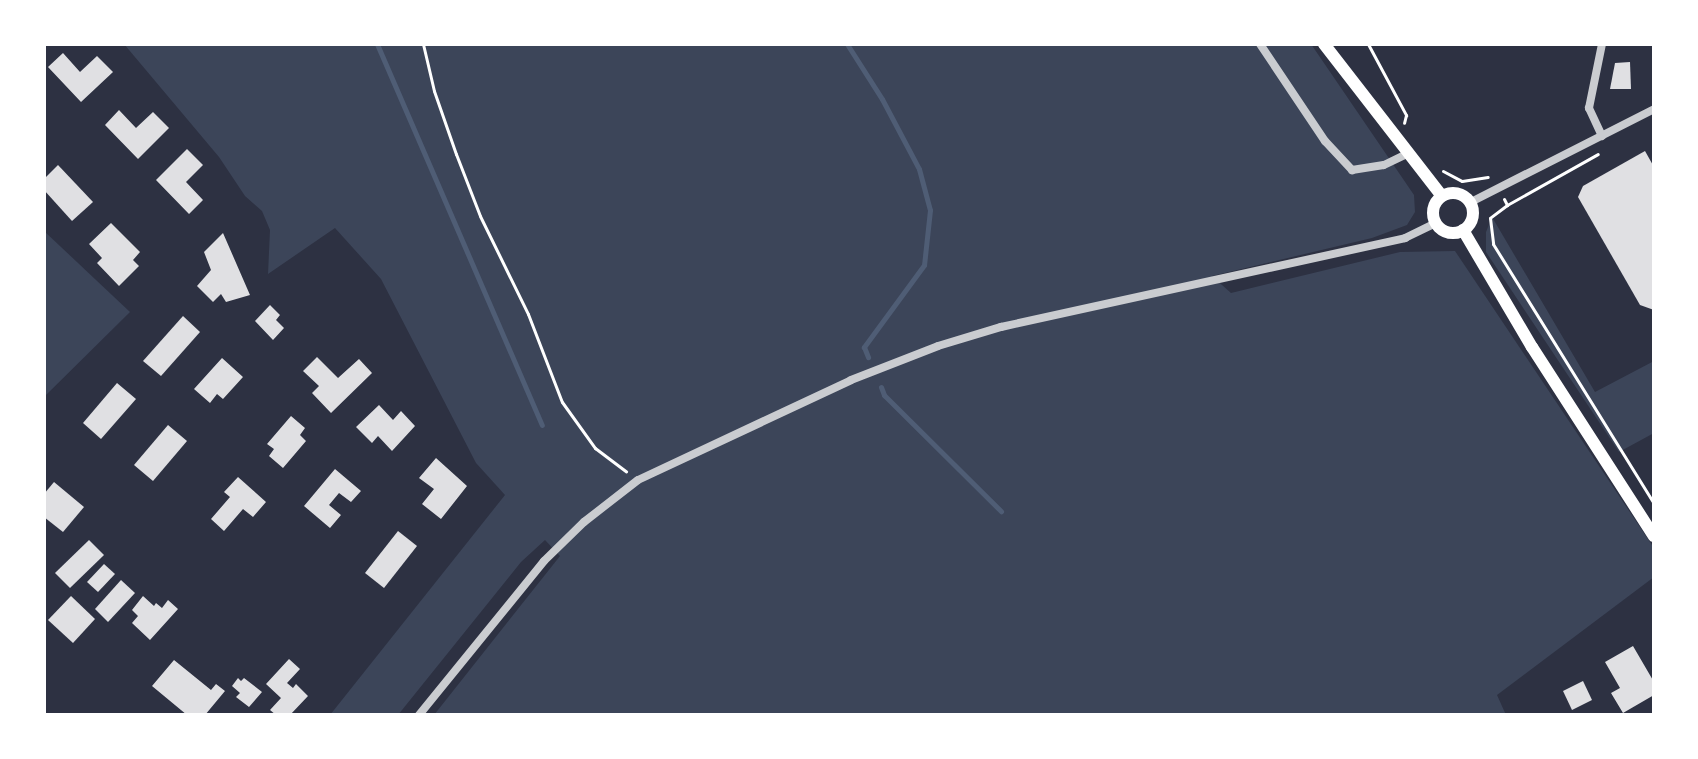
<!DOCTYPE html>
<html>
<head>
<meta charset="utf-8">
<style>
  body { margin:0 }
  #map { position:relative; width:1698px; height:759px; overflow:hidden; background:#2d3142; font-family:Cabin,sans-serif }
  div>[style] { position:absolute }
  .green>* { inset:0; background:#3c4559 }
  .stream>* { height:5px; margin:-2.5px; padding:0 2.5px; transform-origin:2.5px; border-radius:2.5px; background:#4f5d75 }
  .building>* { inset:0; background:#e0e0e3 }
  .path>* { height:3px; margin:-1.5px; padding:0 1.5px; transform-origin:1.5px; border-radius:1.5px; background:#fff }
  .minor>* { height:8px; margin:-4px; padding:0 4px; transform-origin:4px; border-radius:4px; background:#caccd0 }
  .secondary>* { height:12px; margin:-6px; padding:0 6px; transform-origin:6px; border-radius:6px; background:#fff }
  .secondary>.ring { margin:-6px; padding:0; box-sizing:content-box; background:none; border:12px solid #fff; border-radius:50% }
  span { translate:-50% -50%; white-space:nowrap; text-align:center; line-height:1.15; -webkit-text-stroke:6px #fff; paint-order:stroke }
  .frame { position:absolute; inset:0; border:46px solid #fff; pointer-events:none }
</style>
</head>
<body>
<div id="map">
  <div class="green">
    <i style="clip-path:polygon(124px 44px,1311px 44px,1414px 195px,1415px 212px,1407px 225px,1372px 238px,1212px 276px,1231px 293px,1400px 252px,1455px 251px,1654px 548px,1654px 577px,1497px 695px,1506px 715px,434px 715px,560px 556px,545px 540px,521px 562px,398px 715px,330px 715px,505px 495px,476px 463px,381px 279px,335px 228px,268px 274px,270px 230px,262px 211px,245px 196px,219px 157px)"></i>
    <i style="clip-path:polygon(1492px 217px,1595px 392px,1654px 361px,1654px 433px,1619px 452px,1486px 252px,1486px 232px)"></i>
    <i style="clip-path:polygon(44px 231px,130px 312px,44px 397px)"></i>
  </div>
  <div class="stream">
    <i style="left:377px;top:44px;width:415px;rotate:66.6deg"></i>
    <i style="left:847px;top:44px;width:65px;rotate:57.5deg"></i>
    <i style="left:882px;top:99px;width:79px;rotate:62.1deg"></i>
    <i style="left:919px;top:169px;width:42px;rotate:75deg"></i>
    <i style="left:930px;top:210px;width:55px;rotate:96.2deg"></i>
    <i style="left:924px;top:265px;width:102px;rotate:126.2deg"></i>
    <i style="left:864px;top:347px;width:11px;rotate:68deg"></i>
    <i style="left:881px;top:387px;width:9px;rotate:69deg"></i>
    <i style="left:884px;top:395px;width:165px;rotate:44.8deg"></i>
  </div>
  <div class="building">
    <i style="clip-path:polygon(63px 53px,80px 72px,97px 56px,113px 72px,81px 102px,48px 67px)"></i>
    <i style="clip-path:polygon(1630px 62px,1631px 89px,1610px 89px,1615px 63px)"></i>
    <i style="clip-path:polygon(119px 110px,136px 128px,153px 112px,169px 128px,138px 159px,105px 125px)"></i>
    <i style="clip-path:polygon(187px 149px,203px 165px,186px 182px,203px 200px,189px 214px,156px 180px)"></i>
    <i style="clip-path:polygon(1645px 151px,1654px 167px,1654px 310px,1640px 305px,1578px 197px,1583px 186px)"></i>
    <i style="clip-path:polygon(58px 165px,93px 202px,72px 221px,44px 190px,44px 179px)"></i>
    <i style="clip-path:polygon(111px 223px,140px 252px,133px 260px,139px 266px,119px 286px,97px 263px,102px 258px,89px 244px)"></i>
    <i style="clip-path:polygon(223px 233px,250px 295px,226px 302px,221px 294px,213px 302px,197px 286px,211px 270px,204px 252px)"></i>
    <i style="clip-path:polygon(270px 305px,280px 315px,276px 320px,284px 328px,273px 340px,255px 321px)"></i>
    <i style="clip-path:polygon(183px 316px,200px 332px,161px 376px,143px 361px)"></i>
    <i style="clip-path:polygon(317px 357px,338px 378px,359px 359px,372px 373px,331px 413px,312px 393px,319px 386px,303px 371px)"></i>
    <i style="clip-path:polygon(222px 358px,243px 377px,223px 399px,217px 394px,210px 403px,194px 389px)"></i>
    <i style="clip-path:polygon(117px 383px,136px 399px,101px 439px,83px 423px)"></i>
    <i style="clip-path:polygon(379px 405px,393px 420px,401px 411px,415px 426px,392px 451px,378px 436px,372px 443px,356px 427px)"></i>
    <i style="clip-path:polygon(291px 416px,305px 428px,300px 435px,306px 441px,283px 468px,269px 456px,274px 449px,267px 444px)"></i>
    <i style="clip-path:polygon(168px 425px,187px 441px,153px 481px,134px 465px)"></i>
    <i style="clip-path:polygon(436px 458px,467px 486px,441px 519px,422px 504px,434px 489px,419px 478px)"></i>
    <i style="clip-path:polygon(335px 469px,361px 491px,351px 502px,339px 493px,329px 505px,341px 515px,330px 528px,304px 506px)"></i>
    <i style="clip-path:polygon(238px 477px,266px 502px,253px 517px,243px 509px,224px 531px,211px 519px,230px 497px,224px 492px)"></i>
    <i style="clip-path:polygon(54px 482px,84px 507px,63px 532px,44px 517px,44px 494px)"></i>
    <i style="clip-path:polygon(398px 531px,417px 546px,384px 588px,365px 573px)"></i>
    <i style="clip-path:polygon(89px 540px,104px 555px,70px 588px,55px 573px)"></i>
    <i style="clip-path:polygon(104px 564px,115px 574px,98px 592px,87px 582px)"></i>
    <i style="clip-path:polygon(121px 580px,135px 593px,108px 622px,95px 609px)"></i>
    <i style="clip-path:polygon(71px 596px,95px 619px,73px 643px,48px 620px)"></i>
    <i style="clip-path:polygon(143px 596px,154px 606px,156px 603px,162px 608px,168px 600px,178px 609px,150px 640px,132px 623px,138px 616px,132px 610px)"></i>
    <i style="clip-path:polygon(1633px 646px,1654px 682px,1654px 695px,1623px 713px,1611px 693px,1620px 688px,1605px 662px)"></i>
    <i style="clip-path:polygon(289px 659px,300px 669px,287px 683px,293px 688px,296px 684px,308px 696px,290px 715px,276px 715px,270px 710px,281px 698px,266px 684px)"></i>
    <i style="clip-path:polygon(174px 660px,211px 690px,216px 684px,225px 691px,205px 715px,187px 715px,152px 686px)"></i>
    <i style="clip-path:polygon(238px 678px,241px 681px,244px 678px,262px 692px,249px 707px,236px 697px,240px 693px,232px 686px)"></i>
    <i style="clip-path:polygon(1583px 681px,1592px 700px,1572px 710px,1563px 691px)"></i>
  </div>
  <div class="path">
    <i style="left:423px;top:44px;width:48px;rotate:76.8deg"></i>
    <i style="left:434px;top:91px;width:67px;rotate:70.8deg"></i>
    <i style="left:456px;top:154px;width:66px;rotate:68.8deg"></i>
    <i style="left:480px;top:216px;width:109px;rotate:63.9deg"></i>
    <i style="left:528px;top:314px;width:94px;rotate:68.9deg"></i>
    <i style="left:562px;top:402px;width:57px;rotate:54.3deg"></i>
    <i style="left:595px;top:448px;width:39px;rotate:37deg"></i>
    <i style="left:1368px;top:44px;width:81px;rotate:61.8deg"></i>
    <i style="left:1406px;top:115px;width:8px;rotate:104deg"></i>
    <i style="left:1443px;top:171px;width:21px;rotate:28deg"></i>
    <i style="left:1462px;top:181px;width:26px;rotate:-9deg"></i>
    <i style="left:1504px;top:199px;width:7px;rotate:63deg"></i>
    <i style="left:1507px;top:205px;width:21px;rotate:143deg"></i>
    <i style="left:1490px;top:218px;width:26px;rotate:83deg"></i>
    <i style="left:1493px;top:244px;width:306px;rotate:58.2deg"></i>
    <i style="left:1507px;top:205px;width:104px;rotate:-29.3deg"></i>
  </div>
  <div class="minor">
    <i style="left:1260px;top:44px;width:117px;rotate:56.2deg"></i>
    <i style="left:1325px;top:141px;width:40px;rotate:47deg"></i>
    <i style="left:1352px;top:170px;width:32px;rotate:-9deg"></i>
    <i style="left:1384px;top:165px;width:25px;rotate:-26deg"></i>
    <i style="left:1602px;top:136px;width:31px;rotate:-115deg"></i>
    <i style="left:1589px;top:108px;width:65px;rotate:-78.5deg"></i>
    <i style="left:1471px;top:202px;width:205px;rotate:-26.9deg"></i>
    <i style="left:419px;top:715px;width:198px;rotate:-50.9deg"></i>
    <i style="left:544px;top:561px;width:56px;rotate:-44.3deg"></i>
    <i style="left:584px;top:522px;width:68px;rotate:-37.9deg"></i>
    <i style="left:638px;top:480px;width:235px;rotate:-25.1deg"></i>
    <i style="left:851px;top:380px;width:93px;rotate:-21.3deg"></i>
    <i style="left:938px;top:346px;width:66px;rotate:-16.8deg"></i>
    <i style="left:1001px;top:327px;width:414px;rotate:-12.4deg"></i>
    <i style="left:1405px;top:238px;width:34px;rotate:-26deg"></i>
  </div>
  <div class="secondary">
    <i style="left:1324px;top:44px;width:192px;rotate:52.2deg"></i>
    <i class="ring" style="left:1433px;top:193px;width:28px;height:28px"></i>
    <i style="left:1463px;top:230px;width:136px;rotate:59.5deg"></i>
    <i style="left:1532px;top:347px;width:225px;rotate:57.2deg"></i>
  </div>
  <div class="frame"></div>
</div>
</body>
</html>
